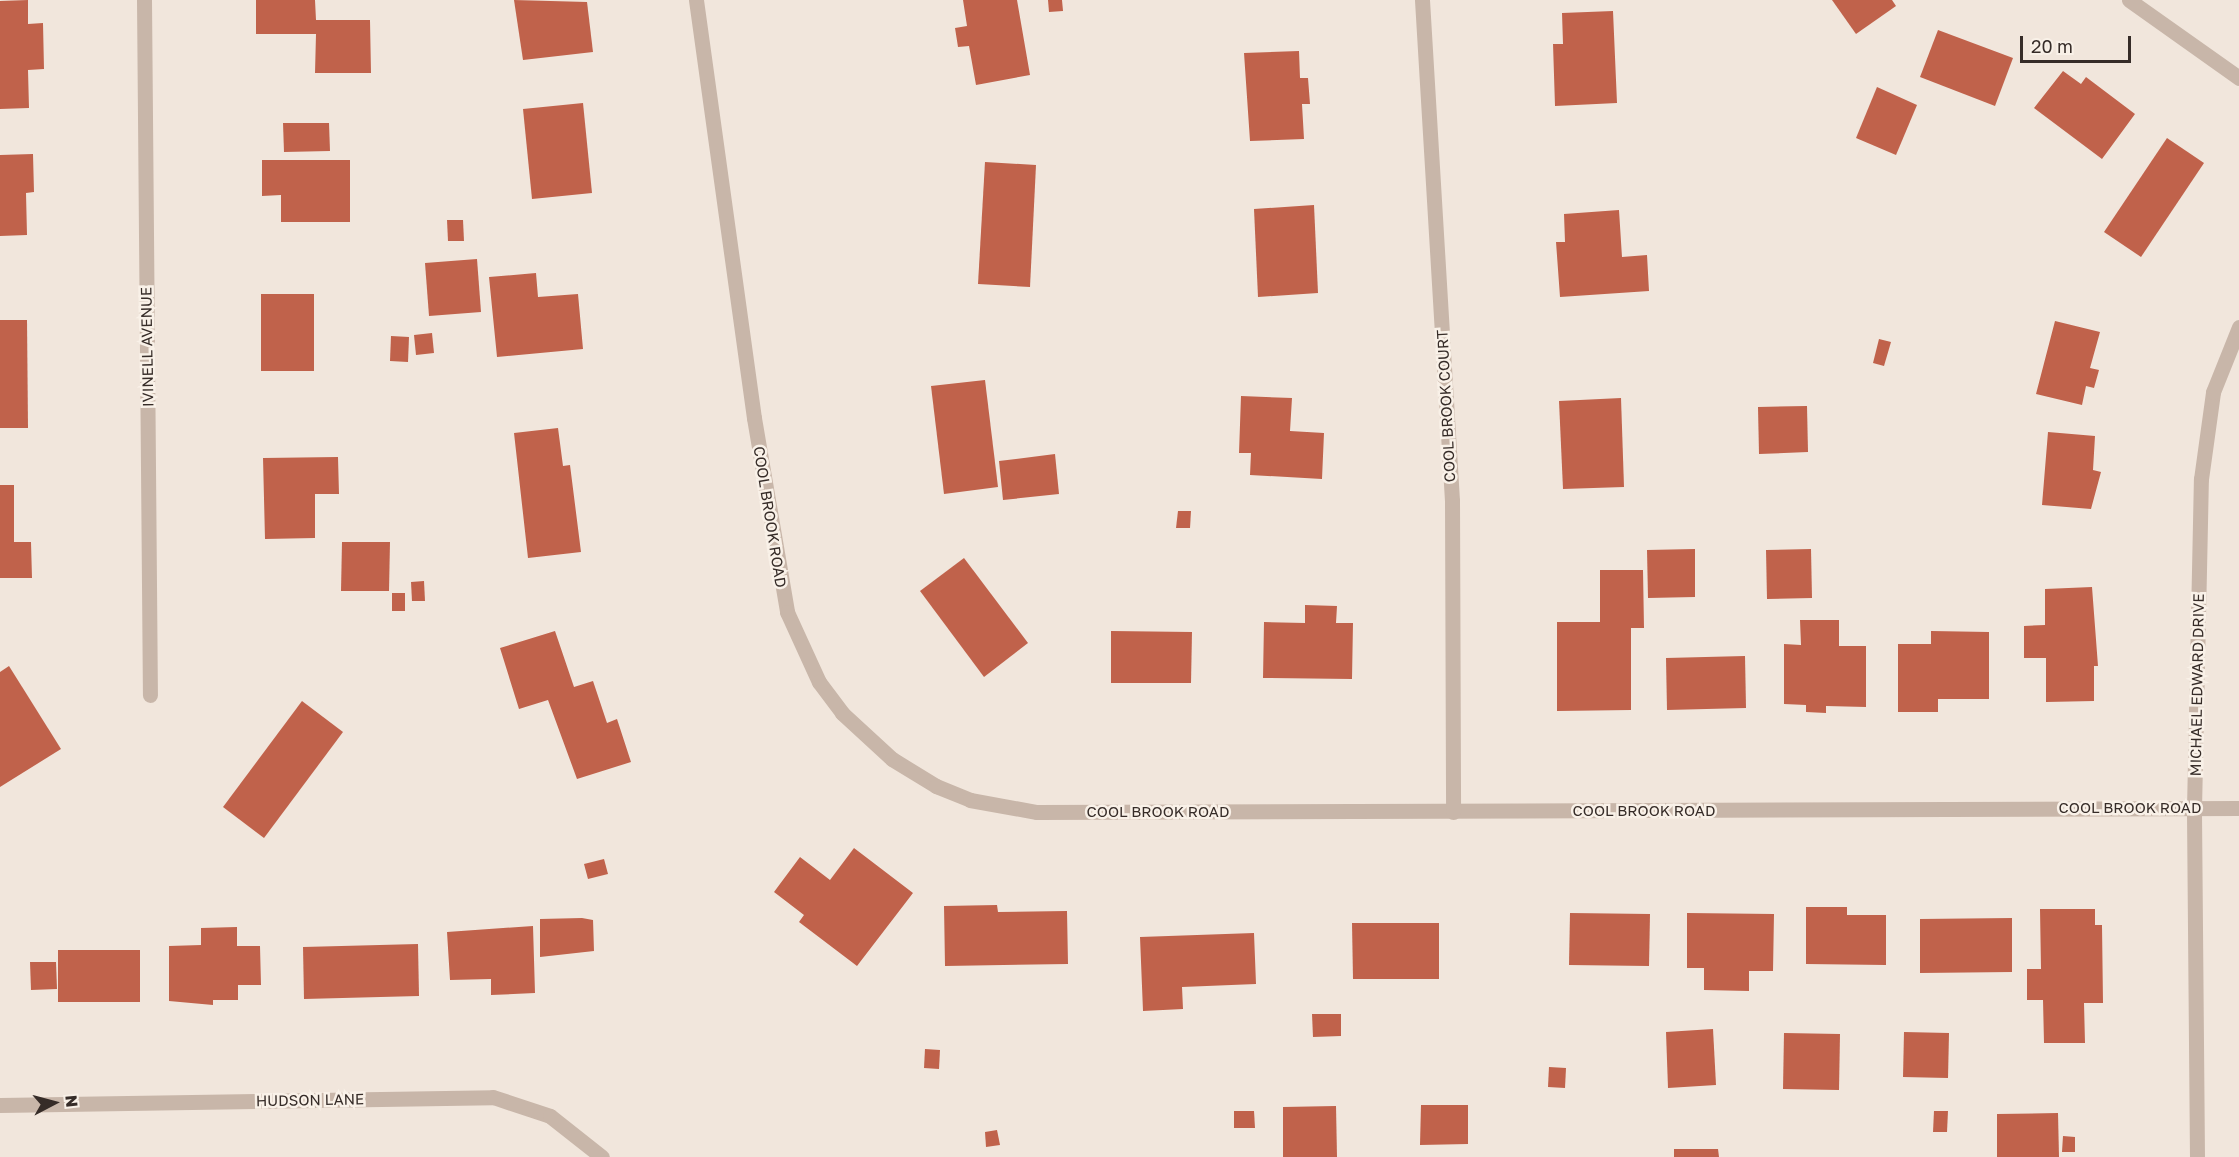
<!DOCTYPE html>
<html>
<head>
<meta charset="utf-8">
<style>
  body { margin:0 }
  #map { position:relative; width:2239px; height:1157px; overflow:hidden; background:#f1e6dc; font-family:"Golos Text",sans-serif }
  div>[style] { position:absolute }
  .building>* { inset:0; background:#c0624b }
  .minor>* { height:15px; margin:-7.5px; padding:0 7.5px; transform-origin:7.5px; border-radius:7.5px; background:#c8b6a9 }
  span { translate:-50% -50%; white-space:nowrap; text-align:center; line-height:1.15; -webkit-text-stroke:5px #f9f1e8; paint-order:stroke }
  .street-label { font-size:15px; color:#362c28 }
  .north { position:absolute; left:24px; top:1073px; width:60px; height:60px; -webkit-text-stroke:4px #f9f1e8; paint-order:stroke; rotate:84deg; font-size:16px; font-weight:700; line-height:24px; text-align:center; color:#362c28 }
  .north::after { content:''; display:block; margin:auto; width:21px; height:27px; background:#362c28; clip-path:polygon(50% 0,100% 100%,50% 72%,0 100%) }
  .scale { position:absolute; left:2020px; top:36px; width:111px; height:27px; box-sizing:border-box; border:3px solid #362c28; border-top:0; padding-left:8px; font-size:18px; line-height:21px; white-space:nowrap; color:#362c28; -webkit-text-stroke:4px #f9f1e8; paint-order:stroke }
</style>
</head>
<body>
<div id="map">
  <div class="building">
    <i style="clip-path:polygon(28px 0,28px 24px,43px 23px,44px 69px,28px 70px,29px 108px,0 109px,0 1px)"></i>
    <i style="clip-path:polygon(256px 0,315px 0,316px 20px,370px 20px,371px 73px,315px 73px,316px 34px,256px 34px)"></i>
    <i style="clip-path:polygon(514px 0,587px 2px,593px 52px,523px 60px)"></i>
    <i style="clip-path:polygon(963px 0,1017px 0,1030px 75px,976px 85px,969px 46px,958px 47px,955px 28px,967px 26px)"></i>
    <i style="clip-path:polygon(1048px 0,1062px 0,1063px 11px,1049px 12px)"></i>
    <i style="clip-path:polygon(1832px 0,1892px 0,1896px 6px,1856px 34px)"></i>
    <i style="clip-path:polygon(1613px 11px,1617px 103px,1555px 106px,1553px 44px,1563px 44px,1562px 13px)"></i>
    <i style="clip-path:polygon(1938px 30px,2013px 58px,1995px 106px,1920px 77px)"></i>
    <i style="clip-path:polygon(1299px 51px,1300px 78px,1308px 78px,1310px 104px,1302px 104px,1304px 139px,1250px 141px,1244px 53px)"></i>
    <i style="clip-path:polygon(2063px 71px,2081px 84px,2086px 77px,2135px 114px,2102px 159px,2034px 108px)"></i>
    <i style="clip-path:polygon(1877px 87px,1917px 105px,1896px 155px,1856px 138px)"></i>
    <i style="clip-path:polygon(583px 103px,592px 193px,532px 199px,523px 109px)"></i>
    <i style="clip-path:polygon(283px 123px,329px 123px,330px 151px,284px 152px)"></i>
    <i style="clip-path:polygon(2167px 138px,2204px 163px,2141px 257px,2104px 232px)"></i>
    <i style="clip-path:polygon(33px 154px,34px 192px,26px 193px,27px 235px,0 236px,0 155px)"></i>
    <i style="clip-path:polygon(262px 160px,350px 160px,350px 222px,281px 222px,281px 195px,262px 196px)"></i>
    <i style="clip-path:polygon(985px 162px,1036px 165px,1030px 287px,978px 284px)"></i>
    <i style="clip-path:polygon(1314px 205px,1318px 293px,1258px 297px,1254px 209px)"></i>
    <i style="clip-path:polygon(1619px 210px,1622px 257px,1647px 255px,1649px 291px,1560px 297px,1556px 242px,1565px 242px,1564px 214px)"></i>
    <i style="clip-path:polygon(447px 220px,463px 220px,464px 241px,448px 241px)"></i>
    <i style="clip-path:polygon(477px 259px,481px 312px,429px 316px,425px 263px)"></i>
    <i style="clip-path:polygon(536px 273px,538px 297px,578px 294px,583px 349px,497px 357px,489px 277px)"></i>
    <i style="clip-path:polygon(261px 294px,314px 294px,314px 371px,261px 371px)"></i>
    <i style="clip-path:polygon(0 320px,27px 320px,28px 428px,0 428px)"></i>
    <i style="clip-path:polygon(2055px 321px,2100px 332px,2090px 368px,2099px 370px,2094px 388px,2086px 386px,2082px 405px,2036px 394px)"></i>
    <i style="clip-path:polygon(432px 333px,434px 353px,416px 355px,414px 335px)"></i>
    <i style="clip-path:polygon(391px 336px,409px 337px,408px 362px,390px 361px)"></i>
    <i style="clip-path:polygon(1879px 339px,1891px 342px,1884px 366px,1873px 363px)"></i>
    <i style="clip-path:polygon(985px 380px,998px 487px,944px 494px,931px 386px)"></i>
    <i style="clip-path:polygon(1241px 396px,1292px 398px,1290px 431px,1324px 433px,1322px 479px,1250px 475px,1251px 453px,1239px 453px)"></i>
    <i style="clip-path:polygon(1621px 398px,1624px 487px,1563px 489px,1559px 401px)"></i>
    <i style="clip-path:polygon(1807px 406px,1808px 452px,1759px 454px,1758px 407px)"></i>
    <i style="clip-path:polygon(558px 428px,563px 466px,570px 465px,581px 552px,528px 558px,514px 433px)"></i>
    <i style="clip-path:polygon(2048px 432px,2095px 436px,2093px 470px,2101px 472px,2091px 509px,2042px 505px)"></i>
    <i style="clip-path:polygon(1055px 454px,1059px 494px,1003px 500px,999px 461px)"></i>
    <i style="clip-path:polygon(338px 457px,339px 494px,315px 494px,315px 538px,265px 539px,263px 458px)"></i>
    <i style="clip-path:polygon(0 485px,14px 485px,14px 542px,31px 542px,32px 578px,0 578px)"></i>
    <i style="clip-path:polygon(1178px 511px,1191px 511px,1190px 528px,1176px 528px)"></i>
    <i style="clip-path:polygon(342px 542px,390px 542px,389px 591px,341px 591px)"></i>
    <i style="clip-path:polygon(1695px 549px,1695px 597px,1648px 598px,1647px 550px)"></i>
    <i style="clip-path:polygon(1811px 549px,1812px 598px,1767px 599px,1766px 550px)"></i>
    <i style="clip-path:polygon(964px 558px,1028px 643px,984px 677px,920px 591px)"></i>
    <i style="clip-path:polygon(1600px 570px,1643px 570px,1644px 628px,1631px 628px,1631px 710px,1557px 711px,1557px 622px,1600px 622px)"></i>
    <i style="clip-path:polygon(424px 581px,425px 601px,412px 601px,411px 582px)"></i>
    <i style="clip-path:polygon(2092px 587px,2098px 666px,2094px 666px,2094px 701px,2046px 702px,2046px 658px,2024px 658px,2024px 626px,2045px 625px,2045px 589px)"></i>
    <i style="clip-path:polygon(392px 593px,405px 593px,405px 611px,392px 611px)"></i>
    <i style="clip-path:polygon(1305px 605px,1337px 606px,1336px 623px,1353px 623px,1352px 679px,1263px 678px,1264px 622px,1305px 623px)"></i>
    <i style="clip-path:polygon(1800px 620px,1839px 620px,1839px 646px,1866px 646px,1866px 707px,1826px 706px,1826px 713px,1806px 712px,1806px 705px,1784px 704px,1784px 644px,1801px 645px)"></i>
    <i style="clip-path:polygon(555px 631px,574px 687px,593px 681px,607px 723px,617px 719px,631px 762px,577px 779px,548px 700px,519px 709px,500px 648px)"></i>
    <i style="clip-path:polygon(1111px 631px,1192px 632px,1191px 683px,1111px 683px)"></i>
    <i style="clip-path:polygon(1931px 631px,1989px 632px,1989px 699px,1938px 699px,1938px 712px,1898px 712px,1898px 644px,1931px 644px)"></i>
    <i style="clip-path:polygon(1745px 656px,1746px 708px,1667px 710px,1666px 658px)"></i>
    <i style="clip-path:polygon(9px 666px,61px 749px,0 787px,0 672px)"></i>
    <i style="clip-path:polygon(302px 701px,343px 732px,264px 838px,223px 807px)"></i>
    <i style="clip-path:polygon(854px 848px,913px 893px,857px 966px,799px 922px,804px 915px,774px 892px,800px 857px,830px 880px)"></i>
    <i style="clip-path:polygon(604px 859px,608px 874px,588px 879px,584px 864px)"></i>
    <i style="clip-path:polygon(997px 905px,998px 912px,1067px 911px,1068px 964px,945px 966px,944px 906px)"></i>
    <i style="clip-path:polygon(1806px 907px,1847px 907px,1847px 915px,1886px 915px,1886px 965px,1806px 964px)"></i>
    <i style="clip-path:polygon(2040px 909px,2095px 909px,2095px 925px,2102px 925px,2103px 1003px,2084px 1003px,2085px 1043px,2044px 1043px,2043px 1000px,2027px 1000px,2027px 969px,2041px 969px)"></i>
    <i style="clip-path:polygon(1570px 913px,1650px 914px,1649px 966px,1569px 965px)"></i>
    <i style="clip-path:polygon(1687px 913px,1774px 914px,1773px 971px,1749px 971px,1749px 991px,1704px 990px,1704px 968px,1687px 968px)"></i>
    <i style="clip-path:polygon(582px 918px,593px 920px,594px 951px,540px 957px,540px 919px)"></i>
    <i style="clip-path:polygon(2012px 918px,2012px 972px,1920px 973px,1920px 919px)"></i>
    <i style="clip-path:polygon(1352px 923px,1439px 923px,1439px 979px,1353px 979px)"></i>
    <i style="clip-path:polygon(533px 926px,535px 993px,491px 995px,491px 979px,450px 980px,447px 932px)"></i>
    <i style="clip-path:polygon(237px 927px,237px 946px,260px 946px,261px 985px,238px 985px,238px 1000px,213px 1000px,213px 1005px,169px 1001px,169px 946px,201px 945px,201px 928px)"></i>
    <i style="clip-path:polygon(1254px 933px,1256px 984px,1182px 987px,1183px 1009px,1143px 1011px,1140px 937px)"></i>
    <i style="clip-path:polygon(418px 944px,419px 996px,304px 999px,303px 947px)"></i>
    <i style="clip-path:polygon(58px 950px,140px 950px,140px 1002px,58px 1002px)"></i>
    <i style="clip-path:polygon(30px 962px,56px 962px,57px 989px,31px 990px)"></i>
    <i style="clip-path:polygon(1312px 1014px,1341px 1014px,1341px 1036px,1313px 1037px)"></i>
    <i style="clip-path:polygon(1713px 1029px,1716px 1085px,1668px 1088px,1666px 1032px)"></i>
    <i style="clip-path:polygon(1904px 1032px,1949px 1033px,1948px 1078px,1903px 1077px)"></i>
    <i style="clip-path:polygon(1784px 1033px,1840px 1034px,1839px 1090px,1783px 1089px)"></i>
    <i style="clip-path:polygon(925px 1049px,940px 1050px,939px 1069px,924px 1068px)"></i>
    <i style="clip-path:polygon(1549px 1067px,1566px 1068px,1565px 1088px,1548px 1087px)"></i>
    <i style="clip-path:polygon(1421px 1105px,1468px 1105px,1468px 1144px,1420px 1145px)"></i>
    <i style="clip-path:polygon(1336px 1106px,1337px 1157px,1283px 1157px,1283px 1107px)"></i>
    <i style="clip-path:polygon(1234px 1111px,1254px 1111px,1255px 1128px,1234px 1128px)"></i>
    <i style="clip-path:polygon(1934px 1111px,1948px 1111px,1947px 1132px,1933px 1132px)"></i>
    <i style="clip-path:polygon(2058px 1113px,2059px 1157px,1997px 1157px,1997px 1114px)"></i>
    <i style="clip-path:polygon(997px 1130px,1000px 1145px,986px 1147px,985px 1132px)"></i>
    <i style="clip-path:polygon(2063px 1136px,2075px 1137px,2075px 1152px,2062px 1152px)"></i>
    <i style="clip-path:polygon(1674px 1149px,1718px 1149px,1719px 1157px,1674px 1157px)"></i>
  </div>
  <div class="minor">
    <i style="left:144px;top:0;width:695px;rotate:89.51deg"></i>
    <i style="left:696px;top:0;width:422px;rotate:82.1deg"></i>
    <i style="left:754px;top:418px;width:197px;rotate:80.3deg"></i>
    <i style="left:787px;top:612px;width:77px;rotate:65.4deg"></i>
    <i style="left:819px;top:682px;width:39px;rotate:53deg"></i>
    <i style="left:842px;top:713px;width:68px;rotate:42.6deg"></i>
    <i style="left:892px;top:759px;width:52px;rotate:31.5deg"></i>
    <i style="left:936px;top:786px;width:37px;rotate:22deg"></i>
    <i style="left:970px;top:800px;width:68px;rotate:10.2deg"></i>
    <i style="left:1037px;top:812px;width:1202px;rotate:-0.19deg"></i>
    <i style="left:1422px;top:0;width:502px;rotate:86.57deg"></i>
    <i style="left:1452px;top:501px;width:311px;rotate:89.8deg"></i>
    <i style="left:2129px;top:0;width:135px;rotate:35.3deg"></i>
    <i style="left:0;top:1105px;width:493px;rotate:-0.9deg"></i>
    <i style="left:493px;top:1097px;width:60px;rotate:18.4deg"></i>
    <i style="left:550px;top:1116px;width:66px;rotate:38.3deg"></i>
    <i style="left:2197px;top:1157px;width:348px;rotate:-90.5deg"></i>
    <i style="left:2194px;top:809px;width:330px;rotate:-88.8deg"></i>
    <i style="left:2201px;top:479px;width:88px;rotate:-82.1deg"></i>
    <i style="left:2213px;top:392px;width:70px;rotate:-68.2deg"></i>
  </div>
  <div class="street-label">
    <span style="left:147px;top:347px;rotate:-91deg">IVINELL AVENUE</span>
    <span style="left:1446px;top:406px;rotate:-93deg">COOL BROOK COURT</span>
    <span style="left:770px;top:517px;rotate:81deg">COOL BROOK ROAD</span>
    <span style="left:2197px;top:685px;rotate:-89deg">MICHAEL EDWARD DRIVE</span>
    <span style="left:2130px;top:808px">COOL BROOK ROAD</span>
    <span style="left:1644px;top:811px">COOL BROOK ROAD</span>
    <span style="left:1158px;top:812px">COOL BROOK ROAD</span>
    <span style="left:310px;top:1100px;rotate:-1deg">HUDSON LANE</span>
  </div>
  <div class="north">N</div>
  <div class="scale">20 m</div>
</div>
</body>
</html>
